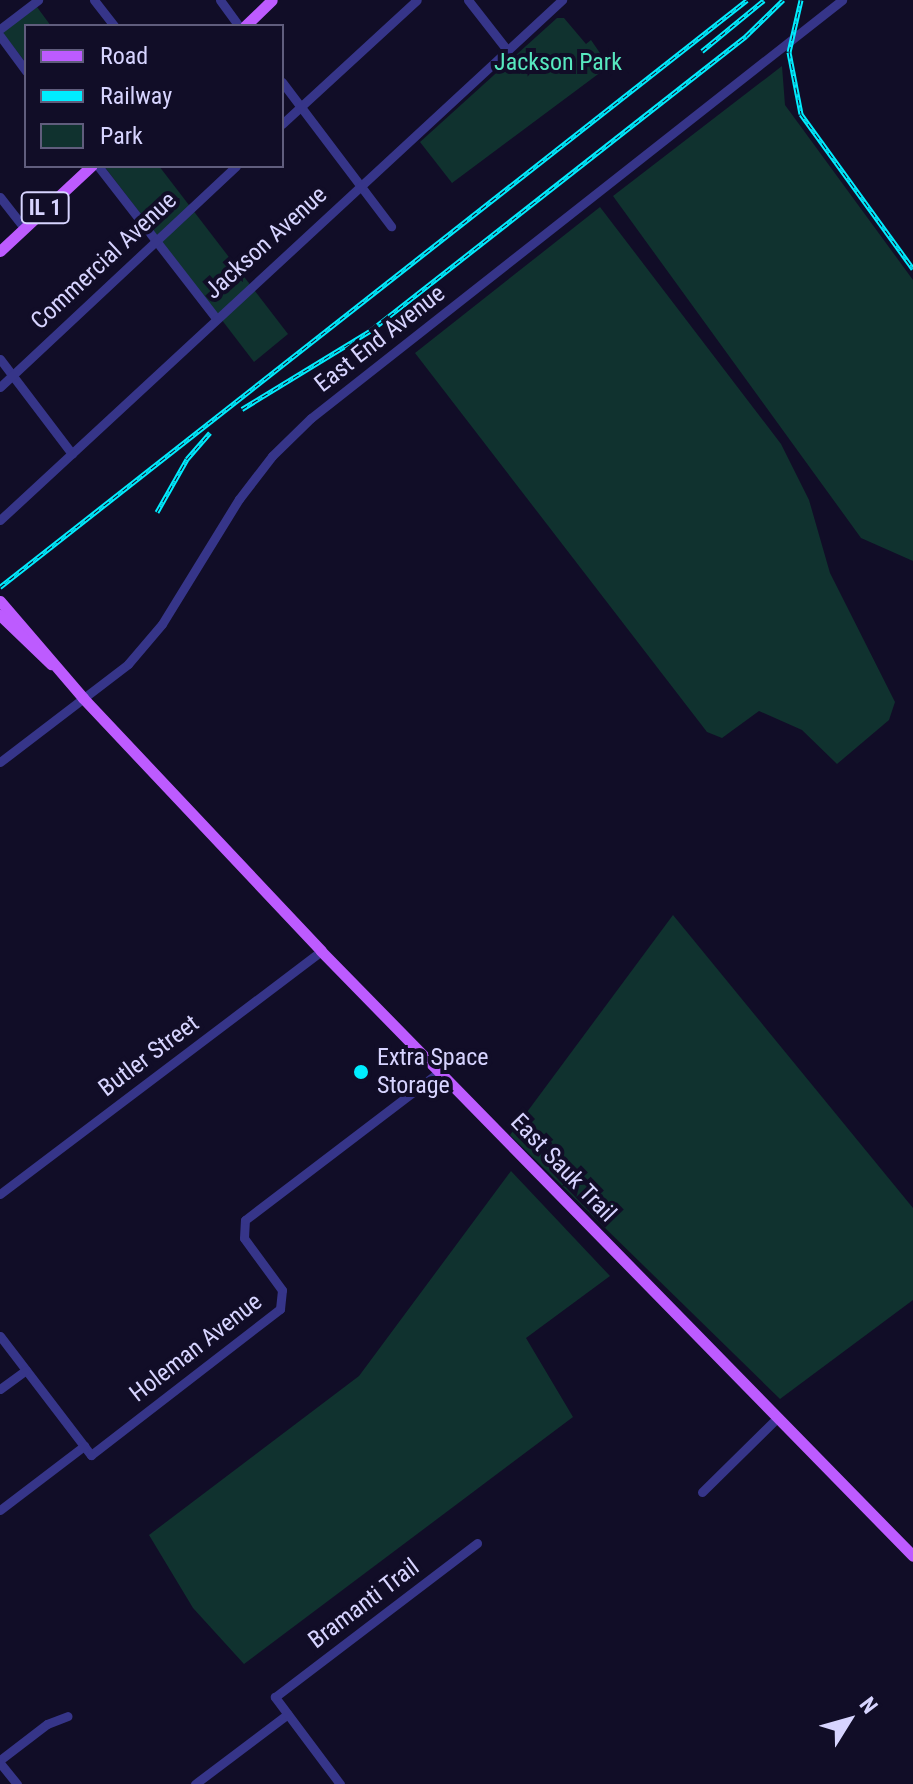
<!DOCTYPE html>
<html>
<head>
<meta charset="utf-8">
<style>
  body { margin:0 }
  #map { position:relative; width:913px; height:1784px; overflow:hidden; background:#110d27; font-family:"Roboto Condensed",sans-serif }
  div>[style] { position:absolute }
  .green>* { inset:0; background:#10322f }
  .minor>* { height:9px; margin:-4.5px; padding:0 4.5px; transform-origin:4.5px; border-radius:4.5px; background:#363589 }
  .major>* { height:11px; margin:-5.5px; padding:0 5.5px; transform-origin:5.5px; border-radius:5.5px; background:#bd5bff }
  .rail>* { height:5px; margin-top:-2.5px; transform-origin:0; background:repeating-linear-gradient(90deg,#110d27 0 6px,#00edff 0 12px); box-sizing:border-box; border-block:2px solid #00edff }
  .dots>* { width:22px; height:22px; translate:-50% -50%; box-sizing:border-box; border:4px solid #110d27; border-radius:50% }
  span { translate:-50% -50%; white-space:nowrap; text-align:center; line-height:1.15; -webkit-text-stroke:8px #110d27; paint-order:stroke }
  .shield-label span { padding:2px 6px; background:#110d27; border:2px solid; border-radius:6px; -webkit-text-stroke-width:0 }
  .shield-label { font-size:22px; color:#d7d4ff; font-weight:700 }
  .park-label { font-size:24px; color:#57e8bf }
  .street-label { font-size:24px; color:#d7d4ff }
  .poi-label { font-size:24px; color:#d7d4ff }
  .left { translate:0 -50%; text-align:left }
  .legend { position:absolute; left:24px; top:24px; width:260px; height:144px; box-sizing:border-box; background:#110d27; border:2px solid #605d7d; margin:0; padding:10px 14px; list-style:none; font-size:24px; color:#d7d4ff }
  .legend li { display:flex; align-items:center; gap:16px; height:40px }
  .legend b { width:40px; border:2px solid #605d7d }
  .north { position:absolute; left:809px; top:1680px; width:80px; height:80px; -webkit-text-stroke:6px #110d27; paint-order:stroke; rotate:53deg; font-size:22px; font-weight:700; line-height:32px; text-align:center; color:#d7d4ff }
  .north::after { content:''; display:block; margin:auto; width:28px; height:36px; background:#d7d4ff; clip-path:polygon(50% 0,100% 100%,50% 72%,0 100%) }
</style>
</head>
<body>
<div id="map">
  <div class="green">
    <i style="clip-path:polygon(37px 7px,51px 26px,26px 26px,26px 63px,2px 32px)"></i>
    <i style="clip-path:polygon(557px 18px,564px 18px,586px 44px,591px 40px,609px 66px,452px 183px,420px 142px)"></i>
    <i style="clip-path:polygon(782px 66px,785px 105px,913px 280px,913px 561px,861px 538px,613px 196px)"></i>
    <i style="clip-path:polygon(104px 166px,159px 166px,288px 334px,254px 362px)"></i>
    <i style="clip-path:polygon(600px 207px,781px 444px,809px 500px,830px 573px,895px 702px,889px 720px,837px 764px,802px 730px,759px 711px,722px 738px,707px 732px,415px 353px)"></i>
    <i style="clip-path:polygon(673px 915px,913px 1208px,913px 1300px,780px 1399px,510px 1135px)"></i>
    <i style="clip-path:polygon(511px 1171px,610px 1276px,526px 1338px,573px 1417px,244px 1664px,193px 1608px,149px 1535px,359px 1376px)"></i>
  </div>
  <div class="minor">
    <i style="left:94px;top:0;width:33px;rotate:52deg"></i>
    <i style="left:220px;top:0;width:32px;rotate:54deg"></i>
    <i style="left:468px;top:0;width:63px;rotate:52deg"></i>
    <i style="left:0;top:29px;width:48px;rotate:-37.3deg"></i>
    <i style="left:0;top:36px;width:44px;rotate:53.4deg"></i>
    <i style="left:282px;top:82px;width:181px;rotate:52.9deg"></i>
    <i style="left:282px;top:124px;width:183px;rotate:-42.6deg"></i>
    <i style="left:98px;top:166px;width:191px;rotate:52.2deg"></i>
    <i style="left:0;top:197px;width:39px;rotate:52deg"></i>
    <i style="left:0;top:359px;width:119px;rotate:52.8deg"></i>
    <i style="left:0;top:387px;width:323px;rotate:-43.1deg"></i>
    <i style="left:0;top:520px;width:766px;rotate:-42.78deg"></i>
    <i style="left:0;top:762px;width:161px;rotate:-37.4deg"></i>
    <i style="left:128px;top:664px;width:52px;rotate:-49.6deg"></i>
    <i style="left:162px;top:624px;width:147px;rotate:-58.4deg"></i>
    <i style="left:239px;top:499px;width:54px;rotate:-52.5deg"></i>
    <i style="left:272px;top:456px;width:54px;rotate:-44.3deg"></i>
    <i style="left:311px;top:418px;width:676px;rotate:-38.21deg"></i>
    <i style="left:0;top:1194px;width:403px;rotate:-37.1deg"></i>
    <i style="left:0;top:1336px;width:150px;rotate:52.6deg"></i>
    <i style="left:91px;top:1455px;width:239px;rotate:-37.7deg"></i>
    <i style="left:280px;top:1309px;width:19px;rotate:-84deg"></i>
    <i style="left:282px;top:1290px;width:64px;rotate:-126.2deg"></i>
    <i style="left:244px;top:1238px;width:18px;rotate:-87deg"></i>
    <i style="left:245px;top:1220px;width:244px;rotate:-37.3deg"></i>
    <i style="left:0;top:1389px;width:32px;rotate:-36deg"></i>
    <i style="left:702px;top:1492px;width:104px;rotate:-44.6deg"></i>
    <i style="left:0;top:1510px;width:106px;rotate:-37.3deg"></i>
    <i style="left:0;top:1760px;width:59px;rotate:-37.5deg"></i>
    <i style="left:47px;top:1724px;width:22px;rotate:-21deg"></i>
    <i style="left:0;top:1763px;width:27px;rotate:51deg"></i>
    <i style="left:195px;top:1784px;width:116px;rotate:-37deg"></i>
    <i style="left:340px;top:1784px;width:109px;rotate:-126.8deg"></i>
    <i style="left:275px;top:1697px;width:254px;rotate:-37.3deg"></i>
  </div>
  <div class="major">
    <i style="left:245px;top:26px;width:37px;rotate:-44deg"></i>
    <i style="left:0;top:251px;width:125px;rotate:-43deg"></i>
    <i style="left:0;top:601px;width:128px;rotate:49.4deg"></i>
    <i style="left:83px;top:698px;width:347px;rotate:46.7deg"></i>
    <i style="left:321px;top:951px;width:846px;rotate:45.62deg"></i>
    <i style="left:0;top:615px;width:71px;rotate:43.9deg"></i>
  </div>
  <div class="rail">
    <i style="left:801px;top:0;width:53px;rotate:103deg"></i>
    <i style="left:789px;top:52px;width:63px;rotate:79deg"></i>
    <i style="left:801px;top:114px;width:191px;rotate:54.1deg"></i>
    <i style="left:702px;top:51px;width:80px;rotate:-39.4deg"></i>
    <i style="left:242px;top:409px;width:150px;rotate:-31.4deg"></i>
    <i style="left:370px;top:331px;width:478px;rotate:-38.1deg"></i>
    <i style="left:746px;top:36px;width:52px;rotate:-44.2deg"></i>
    <i style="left:157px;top:512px;width:61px;rotate:-60.5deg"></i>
    <i style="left:187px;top:459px;width:35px;rotate:-49deg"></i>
    <i style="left:0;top:587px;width:950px;rotate:-38.16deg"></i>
  </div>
  <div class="dots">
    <i style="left:361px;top:1072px;background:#00edff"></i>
  </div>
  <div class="shield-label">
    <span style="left:45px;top:208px">IL 1</span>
  </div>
  <div class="park-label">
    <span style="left:558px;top:63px">Jackson Park</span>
  </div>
  <div class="street-label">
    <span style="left:266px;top:243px;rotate:-42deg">Jackson Avenue</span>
    <span style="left:104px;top:261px;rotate:-43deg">Commercial Avenue</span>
    <span style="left:380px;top:339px;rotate:-38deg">East End Avenue</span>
    <span style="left:149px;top:1056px;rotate:-37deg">Butler Street</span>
    <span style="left:563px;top:1168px;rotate:46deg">East Sauk Trail</span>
    <span style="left:196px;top:1348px;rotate:-38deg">Holeman Avenue</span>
    <span style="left:364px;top:1604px;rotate:-37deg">Bramanti Trail</span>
  </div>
  <div class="poi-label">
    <span class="left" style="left:377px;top:1072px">Extra Space<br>Storage</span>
  </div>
  <ul class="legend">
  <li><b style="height:10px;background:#bd5bff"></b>Road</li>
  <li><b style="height:10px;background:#00edff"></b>Railway</li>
  <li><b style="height:22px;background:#10322f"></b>Park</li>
  </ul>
  <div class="north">N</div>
</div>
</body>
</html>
